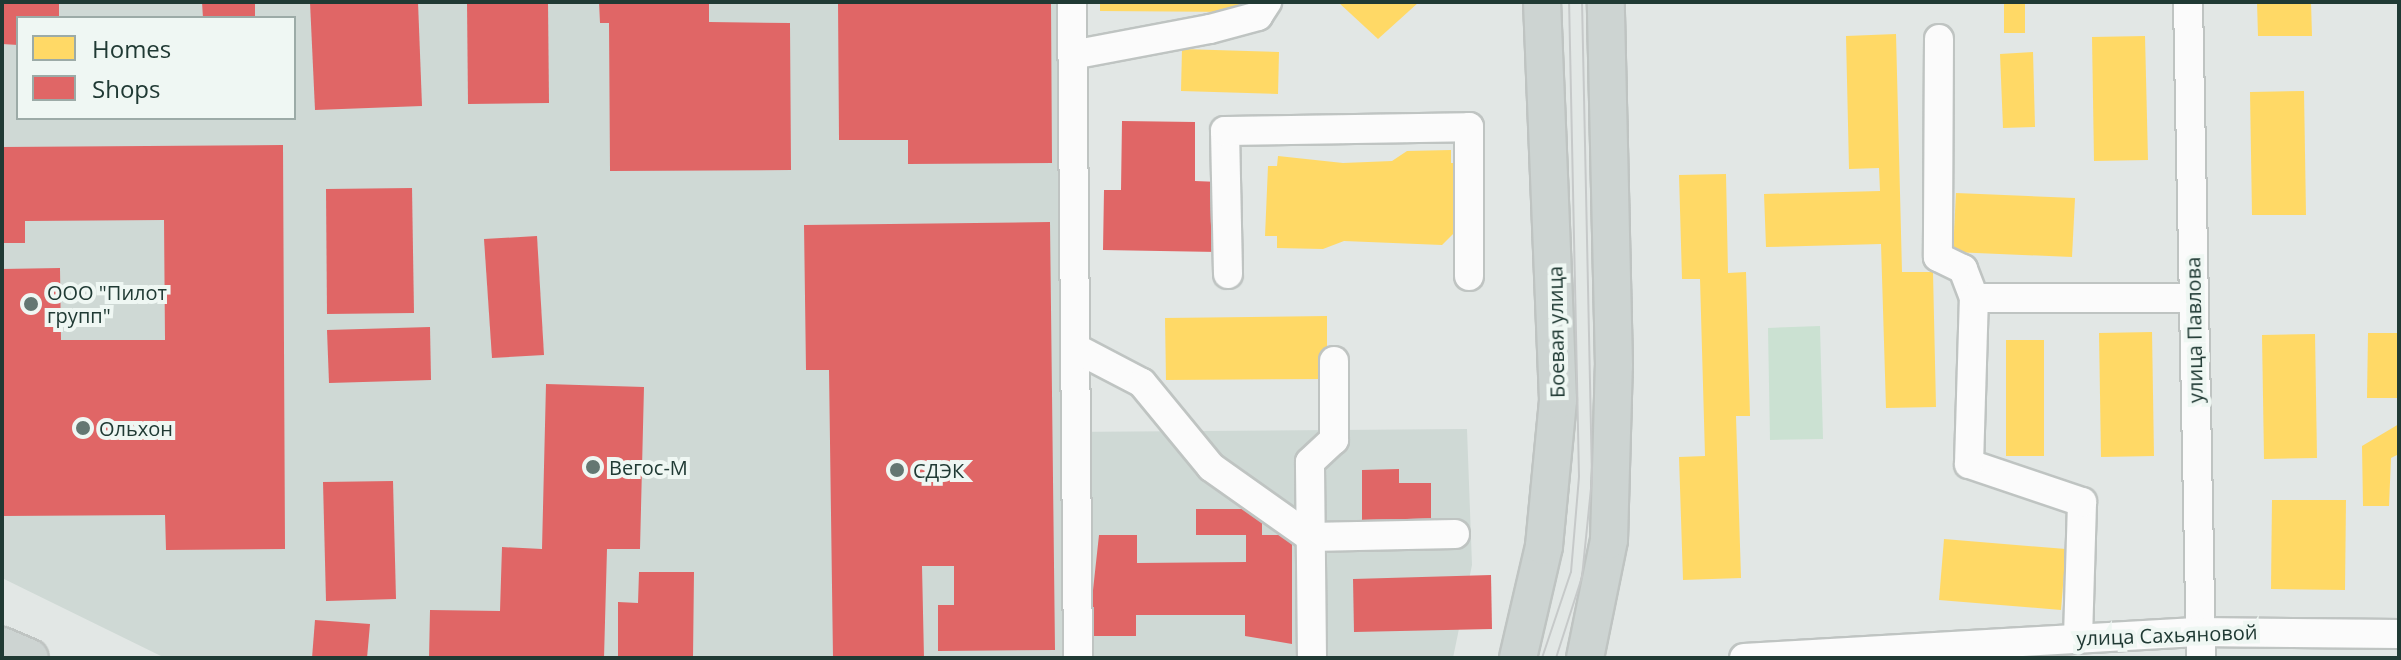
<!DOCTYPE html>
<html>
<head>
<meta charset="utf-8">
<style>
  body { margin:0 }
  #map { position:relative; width:2401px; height:660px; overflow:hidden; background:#e2e7e5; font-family:"Open Sans",sans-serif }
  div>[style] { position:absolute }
  .built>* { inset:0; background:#cfd9d5 }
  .green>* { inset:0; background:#cbe1d2 }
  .homes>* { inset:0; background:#ffd966 }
  .shops>* { inset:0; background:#e06666 }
  .roads { filter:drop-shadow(2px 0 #bfc4c2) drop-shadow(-2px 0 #bfc4c2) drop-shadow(0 2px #bfc4c2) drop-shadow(0 -2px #bfc4c2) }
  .minor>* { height:28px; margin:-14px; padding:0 14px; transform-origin:14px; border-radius:14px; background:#fbfbfb }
  .major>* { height:36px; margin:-18px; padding:0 18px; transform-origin:18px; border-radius:18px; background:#cdd4d2 }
  .tram>* { height:2px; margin:-1px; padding:0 1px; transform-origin:1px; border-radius:1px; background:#c6c9c9 }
  .dots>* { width:22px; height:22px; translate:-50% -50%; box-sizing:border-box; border:4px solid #eff7f3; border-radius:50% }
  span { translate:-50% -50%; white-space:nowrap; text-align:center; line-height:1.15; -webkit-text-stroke:8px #eff7f3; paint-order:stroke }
  .poi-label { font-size:20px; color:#203a34 }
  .left { translate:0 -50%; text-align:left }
  .street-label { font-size:20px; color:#203a34 }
  .frame { position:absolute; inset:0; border:4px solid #203a34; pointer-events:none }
  .legend { position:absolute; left:16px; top:16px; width:280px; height:104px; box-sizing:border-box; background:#eff7f3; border:2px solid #9caba7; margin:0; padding:10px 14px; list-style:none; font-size:24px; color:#203a34 }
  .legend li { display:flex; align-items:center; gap:16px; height:40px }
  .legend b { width:40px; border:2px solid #9caba7 }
</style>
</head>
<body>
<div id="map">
  <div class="built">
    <i style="clip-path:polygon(evenodd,2px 2px,1057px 2px,1063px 432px,1467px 429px,1472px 565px,1453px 658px,165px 658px,2px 578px,2px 2px,18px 18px,294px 18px,294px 118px,18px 118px,18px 18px)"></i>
  </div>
  <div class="green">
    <i style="clip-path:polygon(1820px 326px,1823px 439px,1770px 440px,1768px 328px)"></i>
  </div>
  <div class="homes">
    <i style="clip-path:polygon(1100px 2px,1239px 2px,1239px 12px,1100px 11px)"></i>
    <i style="clip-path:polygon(1338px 2px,1419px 2px,1378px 39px)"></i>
    <i style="clip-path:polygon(2004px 2px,2025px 2px,2025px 33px,2004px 33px)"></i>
    <i style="clip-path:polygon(2257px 2px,2311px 2px,2312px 36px,2258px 36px)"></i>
    <i style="clip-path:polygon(1896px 34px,1902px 272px,1933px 272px,1936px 407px,1886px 408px,1881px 244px,1766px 247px,1764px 194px,1880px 191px,1879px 168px,1849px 169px,1846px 36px)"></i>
    <i style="clip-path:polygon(2145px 36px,2148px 160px,2094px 161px,2092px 37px)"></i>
    <i style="clip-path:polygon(1182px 49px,1279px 52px,1278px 94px,1181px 91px)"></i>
    <i style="clip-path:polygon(2033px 52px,2035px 127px,2003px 128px,2000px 54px)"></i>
    <i style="clip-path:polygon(2304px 91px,2306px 215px,2252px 215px,2250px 92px)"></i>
    <i style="clip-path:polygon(1451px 150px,1451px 163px,1461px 163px,1463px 233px,1454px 233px,1442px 245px,1344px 241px,1323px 249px,1277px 248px,1277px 236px,1265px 236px,1268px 166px,1277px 166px,1278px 156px,1343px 163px,1392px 161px,1407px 151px)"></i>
    <i style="clip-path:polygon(1726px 174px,1728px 273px,1746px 272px,1750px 416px,1736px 416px,1741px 578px,1683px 580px,1679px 457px,1705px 456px,1700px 279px,1682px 279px,1679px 175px)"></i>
    <i style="clip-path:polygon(1956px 193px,2075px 198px,2072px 257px,1953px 252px)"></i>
    <i style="clip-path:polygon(1327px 316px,1327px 379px,1166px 380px,1165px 318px)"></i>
    <i style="clip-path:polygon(2152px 332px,2154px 456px,2101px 457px,2099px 333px)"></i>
    <i style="clip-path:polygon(2368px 333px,2399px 333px,2399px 398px,2367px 398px)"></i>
    <i style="clip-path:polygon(2315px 334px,2317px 458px,2264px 459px,2262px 335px)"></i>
    <i style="clip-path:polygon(2006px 340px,2044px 340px,2044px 456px,2006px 456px)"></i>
    <i style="clip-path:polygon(2399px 424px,2399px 454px,2391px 458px,2389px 506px,2363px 506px,2362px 446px)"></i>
    <i style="clip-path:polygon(2272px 500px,2346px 500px,2345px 590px,2271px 589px)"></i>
    <i style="clip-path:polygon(1944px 539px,2066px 549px,2061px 610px,1939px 600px)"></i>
  </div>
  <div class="shops">
    <i style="clip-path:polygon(2px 2px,59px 2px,59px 18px,18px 18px,18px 45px,2px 44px)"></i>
    <i style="clip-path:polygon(202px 2px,255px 2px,255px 18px,203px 18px)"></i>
    <i style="clip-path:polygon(310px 2px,418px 2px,422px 106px,315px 110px)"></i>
    <i style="clip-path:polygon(467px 2px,548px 2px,549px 103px,468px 104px)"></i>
    <i style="clip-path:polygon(599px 2px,709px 2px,709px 22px,790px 23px,791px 170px,610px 171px,609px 23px,600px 23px)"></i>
    <i style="clip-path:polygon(838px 2px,1051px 2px,1052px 163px,908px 164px,908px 140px,839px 140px)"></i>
    <i style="clip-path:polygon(1122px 121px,1195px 122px,1195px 181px,1219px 182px,1218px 252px,1103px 250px,1104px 190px,1121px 190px)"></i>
    <i style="clip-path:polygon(283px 145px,285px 549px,166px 550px,165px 515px,2px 516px,2px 269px,60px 268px,61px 340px,165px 340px,164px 220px,25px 221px,25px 243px,2px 243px,2px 147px)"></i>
    <i style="clip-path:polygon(412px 188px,414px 313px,327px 314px,326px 189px)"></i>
    <i style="clip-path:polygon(1050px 222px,1055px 650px,938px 651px,938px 605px,954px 605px,954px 566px,922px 566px,924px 658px,833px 658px,829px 370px,806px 370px,804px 225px)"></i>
    <i style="clip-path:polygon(537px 236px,544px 355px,492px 358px,484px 239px)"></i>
    <i style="clip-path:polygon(430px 327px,431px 380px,329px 383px,327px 330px)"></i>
    <i style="clip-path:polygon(546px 384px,644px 387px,640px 549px,607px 549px,604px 658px,429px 658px,430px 610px,500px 611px,502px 547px,542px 549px)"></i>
    <i style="clip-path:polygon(1399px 469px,1399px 483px,1431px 483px,1431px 523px,1362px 523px,1362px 470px)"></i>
    <i style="clip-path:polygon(393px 481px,396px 599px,326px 601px,323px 482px)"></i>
    <i style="clip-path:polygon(1196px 509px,1262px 509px,1262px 535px,1292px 535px,1292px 644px,1245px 636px,1245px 615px,1136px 615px,1136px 636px,1088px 636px,1099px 535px,1137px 535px,1137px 563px,1246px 562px,1246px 535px,1196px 535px)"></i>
    <i style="clip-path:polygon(639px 572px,694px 572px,693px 658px,618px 658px,618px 602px,638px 603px)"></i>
    <i style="clip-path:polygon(1491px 575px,1492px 629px,1354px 632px,1353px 579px)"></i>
    <i style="clip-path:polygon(315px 620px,370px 624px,367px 658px,312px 658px)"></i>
  </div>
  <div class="roads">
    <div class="minor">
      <i style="left:1072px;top:2px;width:656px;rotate:89.48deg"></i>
      <i style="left:2188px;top:2px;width:656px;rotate:88.86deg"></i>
      <i style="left:1939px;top:39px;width:218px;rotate:90.3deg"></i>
      <i style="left:1938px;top:257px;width:28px;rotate:26deg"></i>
      <i style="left:1963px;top:269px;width:31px;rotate:69deg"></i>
      <i style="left:1072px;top:55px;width:140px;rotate:-10.7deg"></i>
      <i style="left:1210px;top:29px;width:50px;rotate:-15.2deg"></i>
      <i style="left:1258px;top:16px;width:17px;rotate:-57deg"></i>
      <i style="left:1228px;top:274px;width:143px;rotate:-91.2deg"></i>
      <i style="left:1225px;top:131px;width:244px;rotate:-0.9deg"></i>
      <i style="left:1469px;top:127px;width:149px;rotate:90deg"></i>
      <i style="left:1079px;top:350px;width:71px;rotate:27.6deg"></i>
      <i style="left:1142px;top:383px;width:109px;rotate:50.6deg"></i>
      <i style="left:1211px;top:467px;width:121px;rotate:35.3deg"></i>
      <i style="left:1310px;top:537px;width:145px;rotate:-1.2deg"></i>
      <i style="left:2078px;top:638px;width:136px;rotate:-88.3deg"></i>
      <i style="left:2082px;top:502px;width:119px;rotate:-161.4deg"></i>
      <i style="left:1969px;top:464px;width:166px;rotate:-88.3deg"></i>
      <i style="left:1974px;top:298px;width:220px"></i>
      <i style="left:1312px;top:658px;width:196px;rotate:-90.6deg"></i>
      <i style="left:1310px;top:462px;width:33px;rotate:-43deg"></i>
      <i style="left:1334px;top:440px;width:79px;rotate:-90deg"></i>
      <i style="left:1744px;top:658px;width:457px;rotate:-3.3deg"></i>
      <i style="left:2200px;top:632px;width:199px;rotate:0.6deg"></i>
    </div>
    <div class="major">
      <i style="left:2px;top:646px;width:30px;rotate:23deg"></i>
      <i style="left:1518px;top:658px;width:115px;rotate:-76.9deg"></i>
      <i style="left:1544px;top:546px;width:147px;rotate:-84.5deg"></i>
      <i style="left:1558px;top:400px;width:398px;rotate:-92.3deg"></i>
      <i style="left:1585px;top:658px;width:120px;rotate:-78.5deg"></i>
      <i style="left:1609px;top:540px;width:174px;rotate:-88.4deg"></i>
      <i style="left:1614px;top:366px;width:364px;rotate:-91.3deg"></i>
    </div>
  </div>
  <div class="tram">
    <i style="left:1542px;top:658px;width:91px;rotate:-71.4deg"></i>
    <i style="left:1571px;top:572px;width:96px;rotate:-85.2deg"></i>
    <i style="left:1579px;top:476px;width:474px;rotate:-91.2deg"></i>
    <i style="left:1556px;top:658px;width:85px;rotate:-72.2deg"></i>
    <i style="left:1582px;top:577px;width:100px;rotate:-84.2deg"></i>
    <i style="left:1592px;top:478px;width:476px;rotate:-91.2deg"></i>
  </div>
  <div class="dots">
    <i style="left:31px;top:304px;background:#647772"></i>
    <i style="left:83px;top:428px;background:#647772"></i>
    <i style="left:593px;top:467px;background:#647772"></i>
    <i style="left:897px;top:470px;background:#647772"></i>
  </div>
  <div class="poi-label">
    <span class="left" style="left:47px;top:304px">ООО "Пилот<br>групп"</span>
    <span class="left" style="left:99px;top:428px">Ольхон</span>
    <span class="left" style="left:609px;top:467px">Вегос-М</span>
    <span class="left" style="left:913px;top:470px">СДЭК</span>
  </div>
  <div class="street-label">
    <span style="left:2194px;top:330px;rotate:-91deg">улица Павлова</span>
    <span style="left:1556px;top:332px;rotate:-91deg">Боевая улица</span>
    <span style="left:2167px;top:635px;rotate:-2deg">улица Сахьяновой</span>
  </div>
  <div class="frame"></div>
  <ul class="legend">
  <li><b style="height:22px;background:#ffd966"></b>Homes</li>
  <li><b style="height:22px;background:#e06666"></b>Shops</li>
  </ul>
</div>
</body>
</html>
